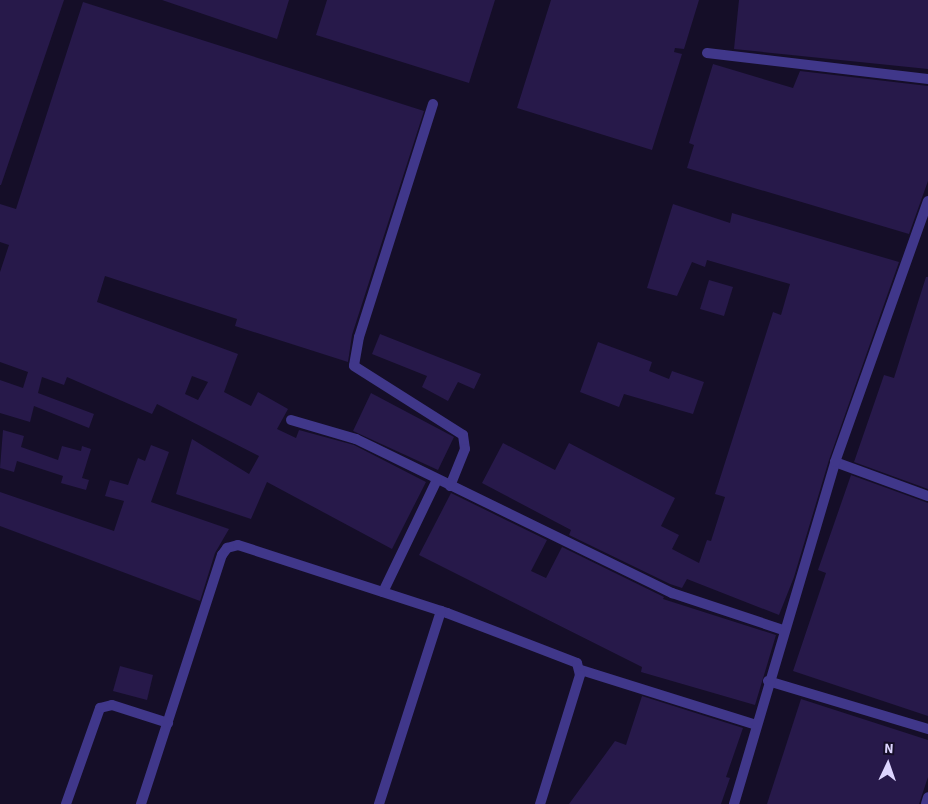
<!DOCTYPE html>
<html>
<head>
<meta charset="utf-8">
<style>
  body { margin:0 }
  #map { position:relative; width:928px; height:804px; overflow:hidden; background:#150e28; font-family:"Source Sans 3",sans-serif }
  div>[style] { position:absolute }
  .building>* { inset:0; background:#27194a }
  .minor>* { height:10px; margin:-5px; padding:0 5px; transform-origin:5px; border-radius:5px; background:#40378a }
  span { translate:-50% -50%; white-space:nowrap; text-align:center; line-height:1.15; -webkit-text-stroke:5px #150e28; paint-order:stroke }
  .north { position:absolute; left:863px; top:739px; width:50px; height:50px; -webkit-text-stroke:4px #150e28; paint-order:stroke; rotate:3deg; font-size:14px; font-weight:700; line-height:20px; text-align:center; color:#ddd5ff }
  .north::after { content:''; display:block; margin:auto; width:18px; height:22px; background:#ddd5ff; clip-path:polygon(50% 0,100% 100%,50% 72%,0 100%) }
</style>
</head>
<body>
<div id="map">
  <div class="building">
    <i style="clip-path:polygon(0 0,64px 0,1px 185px,0 185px)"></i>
    <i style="clip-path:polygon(162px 0,289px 0,277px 39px)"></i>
    <i style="clip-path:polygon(327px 0,495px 0,469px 83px,316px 35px)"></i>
    <i style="clip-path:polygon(551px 0,699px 0,684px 49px,675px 48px,674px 52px,682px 54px,652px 150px,517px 108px)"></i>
    <i style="clip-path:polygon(739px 0,928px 0,928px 69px,734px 49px)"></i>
    <i style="clip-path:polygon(evenodd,83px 2px,424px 111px,352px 335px,348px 362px,235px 326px,237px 319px,105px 276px,97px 302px,238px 354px,224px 392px,251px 406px,258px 392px,288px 409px,277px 429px,296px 438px,299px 430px,354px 445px,426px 482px,392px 549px,267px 482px,251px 519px,176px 494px,192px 439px,249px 474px,259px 456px,157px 404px,152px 414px,67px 377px,64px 385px,42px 377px,38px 393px,94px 414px,89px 428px,34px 406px,30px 422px,0 413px,0 380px,23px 388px,28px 372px,0 362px,0 272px,9px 245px,0 242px,0 204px,16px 209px,83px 2px,192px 376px,208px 382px,198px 400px,185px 394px,192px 376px)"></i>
    <i style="clip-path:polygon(713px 64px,793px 88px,800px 71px,928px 86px,928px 181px,909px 234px,687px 168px,694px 145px,689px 143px)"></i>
    <i style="clip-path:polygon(673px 204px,730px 223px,732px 213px,899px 262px,829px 460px,794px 577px,779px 615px,687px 579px,682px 588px,670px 584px,569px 535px,571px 530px,482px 483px,503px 443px,555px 470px,569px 443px,675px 498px,661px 526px,679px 535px,672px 549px,699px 563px,707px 540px,711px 541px,725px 497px,715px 494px,773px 312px,781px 315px,790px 284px,707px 260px,705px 267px,692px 262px,677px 296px,647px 288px)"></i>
    <i style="clip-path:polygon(926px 277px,928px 277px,928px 489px,854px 462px,884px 375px,894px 378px)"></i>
    <i style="clip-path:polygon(709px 280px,733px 287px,724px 316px,700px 309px)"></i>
    <i style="clip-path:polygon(380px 334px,481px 374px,474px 389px,458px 382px,448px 401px,422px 387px,427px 376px,372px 354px)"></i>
    <i style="clip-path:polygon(598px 342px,652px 362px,649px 371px,669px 379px,672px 371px,704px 382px,693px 414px,624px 394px,619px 407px,580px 392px)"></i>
    <i style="clip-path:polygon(371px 393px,454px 437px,438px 470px,353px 431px)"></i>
    <i style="clip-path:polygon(3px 430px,24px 436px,21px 447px,58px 460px,62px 446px,81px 451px,82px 446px,91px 449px,82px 478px,89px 480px,86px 490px,61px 483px,63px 476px,17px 461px,14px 472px,0 468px)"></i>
    <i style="clip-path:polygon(151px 445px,169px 452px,151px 502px,229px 529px,215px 553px,200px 601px,0 526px,0 492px,114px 531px,124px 501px,105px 496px,110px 480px,128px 485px,138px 458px,145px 461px)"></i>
    <i style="clip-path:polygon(851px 475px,928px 503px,928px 716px,793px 671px,826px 573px,818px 570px)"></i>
    <i style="clip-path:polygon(451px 493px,547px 540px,531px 571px,546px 578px,562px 547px,664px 597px,663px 599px,776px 635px,755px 705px,641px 672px,642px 667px,419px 555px)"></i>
    <i style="clip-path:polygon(120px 666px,153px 675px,147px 700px,113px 691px)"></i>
    <i style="clip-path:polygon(642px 696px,743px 728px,726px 777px,730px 778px,721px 804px,569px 804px,615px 741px,626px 745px)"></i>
    <i style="clip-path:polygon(801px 699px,928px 740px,928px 777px,919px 804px,767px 804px)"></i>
  </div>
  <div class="minor">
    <i style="left:707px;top:53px;width:223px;rotate:6.7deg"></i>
    <i style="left:433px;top:104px;width:244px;rotate:107.6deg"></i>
    <i style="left:359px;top:337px;width:29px;rotate:100deg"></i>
    <i style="left:354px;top:366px;width:129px;rotate:32.3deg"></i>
    <i style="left:463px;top:435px;width:14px;rotate:82deg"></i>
    <i style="left:465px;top:449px;width:40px;rotate:112deg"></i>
    <i style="left:291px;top:420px;width:68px;rotate:16.3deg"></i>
    <i style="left:356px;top:439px;width:352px;rotate:26deg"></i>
    <i style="left:672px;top:593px;width:117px;rotate:18.4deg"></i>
    <i style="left:835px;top:462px;width:99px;rotate:20.1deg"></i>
    <i style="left:383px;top:592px;width:124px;rotate:-64.3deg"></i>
    <i style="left:581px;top:670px;width:183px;rotate:17.4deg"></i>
    <i style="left:768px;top:681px;width:167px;rotate:16.7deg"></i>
    <i style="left:66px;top:804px;width:102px;rotate:-70.5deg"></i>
    <i style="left:100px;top:708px;width:12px;rotate:-14deg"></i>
    <i style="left:112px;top:705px;width:59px;rotate:17.8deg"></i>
    <i style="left:141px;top:804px;width:262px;rotate:-72deg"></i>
    <i style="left:222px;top:555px;width:9px;rotate:-54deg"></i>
    <i style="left:227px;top:548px;width:11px;rotate:-15deg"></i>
    <i style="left:238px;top:545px;width:220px;rotate:18deg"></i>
    <i style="left:447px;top:613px;width:139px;rotate:21deg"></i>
    <i style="left:577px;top:663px;width:12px;rotate:76deg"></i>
    <i style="left:580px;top:675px;width:135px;rotate:107.2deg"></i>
    <i style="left:379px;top:804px;width:203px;rotate:-72.2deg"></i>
    <i style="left:734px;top:804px;width:357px;rotate:-73.5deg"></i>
    <i style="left:835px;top:462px;width:277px;rotate:-70.4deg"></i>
    <i style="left:926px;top:804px;width:7px;rotate:-74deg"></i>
  </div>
  <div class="north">N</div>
</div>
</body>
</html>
